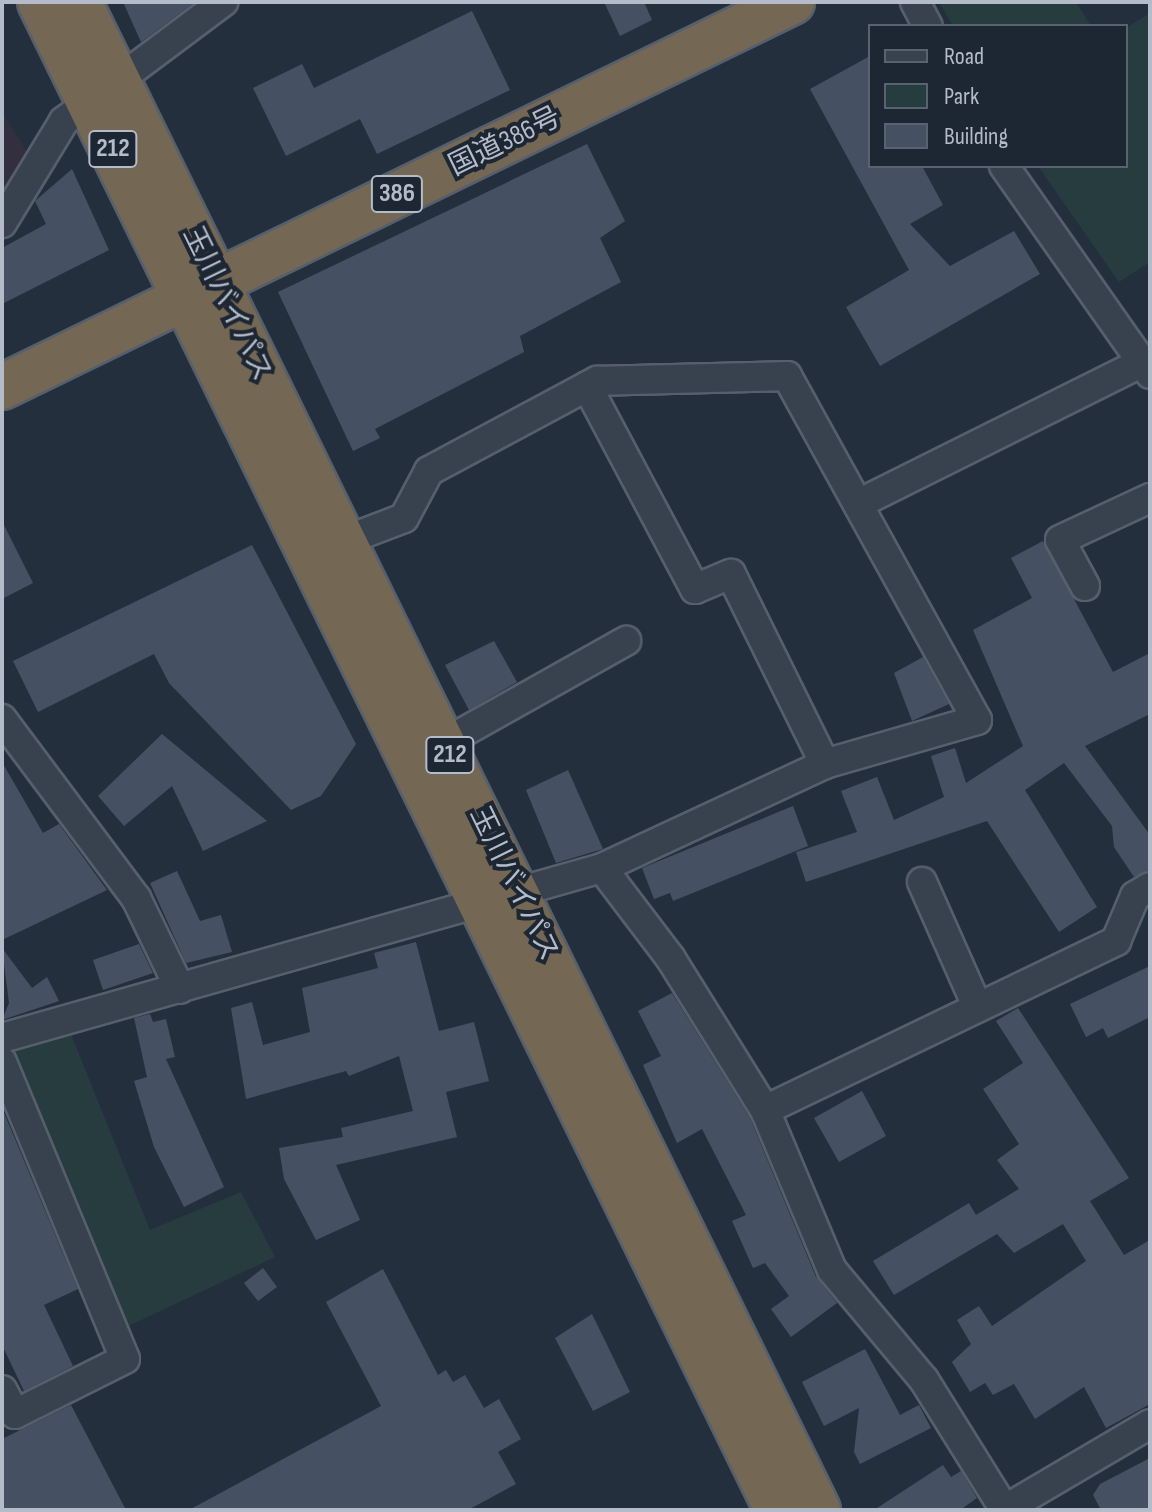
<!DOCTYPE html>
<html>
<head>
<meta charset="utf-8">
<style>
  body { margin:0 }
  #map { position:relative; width:1152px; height:1512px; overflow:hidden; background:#242f3e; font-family:"Sofia Sans Condensed","Noto Sans JP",sans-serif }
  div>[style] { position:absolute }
  .medical>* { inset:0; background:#32303f }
  .green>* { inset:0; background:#263c3f }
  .building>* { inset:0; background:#455162 }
  .roads { filter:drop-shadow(2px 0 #565f6c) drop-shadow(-2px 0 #565f6c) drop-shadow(0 2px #565f6c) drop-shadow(0 -2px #565f6c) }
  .street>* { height:28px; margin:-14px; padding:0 14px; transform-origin:14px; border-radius:14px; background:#38414e }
  .highway>* { height:44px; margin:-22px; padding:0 22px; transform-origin:22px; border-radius:22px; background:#746855 }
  span { translate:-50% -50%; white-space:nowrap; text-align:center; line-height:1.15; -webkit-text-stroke:8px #1d2633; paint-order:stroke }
  .shield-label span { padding:2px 6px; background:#1d2633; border:2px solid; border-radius:6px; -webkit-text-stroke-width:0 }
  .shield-label { font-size:26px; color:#b4bcc9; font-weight:700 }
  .street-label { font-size:28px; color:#b4bcc9 }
  .frame { position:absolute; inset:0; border:4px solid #b4bcc9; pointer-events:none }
  .legend { position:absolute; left:868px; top:24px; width:260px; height:144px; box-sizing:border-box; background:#1d2633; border:2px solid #59626f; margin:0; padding:10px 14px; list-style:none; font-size:24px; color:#b4bcc9 }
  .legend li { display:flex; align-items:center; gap:16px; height:40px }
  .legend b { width:40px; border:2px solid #59626f }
</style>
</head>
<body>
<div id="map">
  <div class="medical">
    <i style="clip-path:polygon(2px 113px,35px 164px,2px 217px)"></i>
  </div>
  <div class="green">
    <i style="clip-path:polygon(939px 2px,1076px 2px,1091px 26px,953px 26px)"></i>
    <i style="clip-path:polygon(1150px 13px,1150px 262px,1119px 282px,1038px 166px,1126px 166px,1126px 28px)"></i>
    <i style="clip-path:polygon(70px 1032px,150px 1230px,241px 1192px,275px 1257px,122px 1329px,5px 1047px)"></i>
  </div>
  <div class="building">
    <i style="clip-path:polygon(123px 2px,195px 2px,141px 42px)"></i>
    <i style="clip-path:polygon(604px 2px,644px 2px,652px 20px,620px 36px)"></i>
    <i style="clip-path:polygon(472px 11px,510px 90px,377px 154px,360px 119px,286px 156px,253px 88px,302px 64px,314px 88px)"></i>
    <i style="clip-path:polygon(870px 56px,870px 166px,922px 166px,943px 205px,910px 224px,950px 266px,1014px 231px,1040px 274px,880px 366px,846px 307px,909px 270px,810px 89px)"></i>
    <i style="clip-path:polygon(587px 144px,625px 221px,600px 238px,621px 282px,520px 336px,524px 352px,375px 429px,380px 438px,353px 451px,278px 292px)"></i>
    <i style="clip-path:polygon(72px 169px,109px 250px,2px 304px,2px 248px,46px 224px,35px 201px)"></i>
    <i style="clip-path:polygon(2px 521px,33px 583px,2px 599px)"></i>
    <i style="clip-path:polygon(1043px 541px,1113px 672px,1150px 653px,1150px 714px,1085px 746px,1150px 835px,1150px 870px,1134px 877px,1114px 847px,1112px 826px,1064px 763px,1025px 790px,1097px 907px,1059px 932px,987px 821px,806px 882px,796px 852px,857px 832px,841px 791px,877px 777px,894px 820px,944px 797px,931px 756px,955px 748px,966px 783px,1023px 746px,973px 630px,1032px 598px,1011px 558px)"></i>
    <i style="clip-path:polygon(252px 545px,356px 744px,321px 796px,291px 810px,169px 683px,154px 654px,38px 712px,13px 661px)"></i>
    <i style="clip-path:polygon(494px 641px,517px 682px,469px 710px,445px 665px)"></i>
    <i style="clip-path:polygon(923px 657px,949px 704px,912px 721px,894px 673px)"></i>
    <i style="clip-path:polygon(162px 734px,267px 821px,203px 851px,172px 786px,124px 826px,98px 796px)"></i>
    <i style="clip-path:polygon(2px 762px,43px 833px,59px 824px,107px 890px,2px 940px)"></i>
    <i style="clip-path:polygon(568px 770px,603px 849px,556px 863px,526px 790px)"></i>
    <i style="clip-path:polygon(793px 806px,808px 846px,673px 901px,670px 893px,654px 899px,642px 868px)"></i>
    <i style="clip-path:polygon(177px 871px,200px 921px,221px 915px,232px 952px,186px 963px,150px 883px)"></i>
    <i style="clip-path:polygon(416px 942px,439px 1031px,474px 1022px,489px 1081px,446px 1092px,457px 1137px,336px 1165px,360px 1220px,316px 1240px,284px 1179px,279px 1148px,343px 1137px,341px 1128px,413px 1111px,399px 1056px,349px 1076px,346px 1071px,246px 1099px,231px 1008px,252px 1002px,263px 1045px,310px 1032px,302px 988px,378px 968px,374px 953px)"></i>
    <i style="clip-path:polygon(139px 944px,153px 973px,103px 990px,93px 960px)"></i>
    <i style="clip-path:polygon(2px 948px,32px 988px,47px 977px,59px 1001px,2px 1020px,9px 1003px)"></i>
    <i style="clip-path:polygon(1150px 966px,1150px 1017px,1108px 1038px,1103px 1028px,1086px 1037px,1070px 1004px)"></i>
    <i style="clip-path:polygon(672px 993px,750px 1118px,816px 1277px,837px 1303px,791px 1337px,771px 1309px,789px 1296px,765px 1263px,753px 1268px,732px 1221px,746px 1215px,702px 1129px,677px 1143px,643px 1065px,661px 1056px,638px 1011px)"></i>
    <i style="clip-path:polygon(1018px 1008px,1129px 1178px,1090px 1201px,1124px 1255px,1150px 1240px,1150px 1404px,1106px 1428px,1084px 1387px,1035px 1419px,1014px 1384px,993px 1395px,985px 1383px,970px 1392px,952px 1362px,971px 1344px,957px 1320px,979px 1306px,992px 1326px,1086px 1261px,1063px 1224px,1014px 1253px,997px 1234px,894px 1295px,873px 1261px,969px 1203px,976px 1215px,1019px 1189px,997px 1160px,1019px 1144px,983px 1089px,1023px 1063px,996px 1021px)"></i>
    <i style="clip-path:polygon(150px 1014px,153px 1022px,166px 1019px,175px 1057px,166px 1059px,224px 1187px,184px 1207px,154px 1147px,134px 1081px,147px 1077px,134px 1018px)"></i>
    <i style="clip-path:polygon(862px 1091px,886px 1136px,839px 1162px,814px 1118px)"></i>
    <i style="clip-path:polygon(2px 1108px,78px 1289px,44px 1305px,73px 1366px,24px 1391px,2px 1345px)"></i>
    <i style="clip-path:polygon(263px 1268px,277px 1287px,258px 1301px,244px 1283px)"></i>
    <i style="clip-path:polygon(383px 1269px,438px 1375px,446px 1370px,453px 1382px,465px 1375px,484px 1408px,499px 1399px,521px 1439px,498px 1452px,516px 1484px,468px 1510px,189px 1510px,381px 1406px,326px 1302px)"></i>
    <i style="clip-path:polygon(592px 1314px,630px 1392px,593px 1411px,555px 1338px)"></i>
    <i style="clip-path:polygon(865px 1349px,900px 1415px,919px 1405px,931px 1428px,860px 1464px,854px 1452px,859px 1408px,824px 1426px,802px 1382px)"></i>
    <i style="clip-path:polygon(71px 1405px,126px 1510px,2px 1510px,2px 1439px)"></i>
    <i style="clip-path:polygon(1150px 1458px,1150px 1510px,1101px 1510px,1093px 1495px,1100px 1484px)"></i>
    <i style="clip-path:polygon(943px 1465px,951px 1477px,961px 1471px,977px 1498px,960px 1510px,874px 1510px)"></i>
  </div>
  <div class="roads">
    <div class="street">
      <i style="left:915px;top:2px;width:27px;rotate:62deg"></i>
      <i style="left:1004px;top:166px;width:254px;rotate:54.9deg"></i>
      <i style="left:2px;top:223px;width:119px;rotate:-58.7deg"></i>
      <i style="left:64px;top:121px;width:199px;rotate:-36.8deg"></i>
      <i style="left:587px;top:386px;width:230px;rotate:62deg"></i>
      <i style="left:695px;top:589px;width:39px;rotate:-23deg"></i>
      <i style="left:731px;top:574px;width:212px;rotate:63.7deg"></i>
      <i style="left:858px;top:504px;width:316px;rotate:-26.5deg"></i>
      <i style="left:328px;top:547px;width:81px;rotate:-20.9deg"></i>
      <i style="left:404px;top:518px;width:53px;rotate:-62deg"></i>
      <i style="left:429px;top:471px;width:191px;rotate:-28.2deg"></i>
      <i style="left:597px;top:381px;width:190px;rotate:-1.5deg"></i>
      <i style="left:787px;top:376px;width:393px;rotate:61.1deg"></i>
      <i style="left:977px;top:720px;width:158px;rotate:163.9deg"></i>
      <i style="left:825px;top:764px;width:246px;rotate:155deg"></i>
      <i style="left:1085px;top:586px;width:52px;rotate:-118.5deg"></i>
      <i style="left:1060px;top:540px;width:99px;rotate:-25deg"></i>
      <i style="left:2px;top:719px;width:224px;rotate:53.2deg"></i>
      <i style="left:136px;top:898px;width:101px;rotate:64.2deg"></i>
      <i style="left:444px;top:743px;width:209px;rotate:-29.3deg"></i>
      <i style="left:922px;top:882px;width:136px;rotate:66.1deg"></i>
      <i style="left:2px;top:1038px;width:624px;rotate:-15.82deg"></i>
      <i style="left:602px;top:868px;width:114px;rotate:52.8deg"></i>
      <i style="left:671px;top:959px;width:178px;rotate:58.1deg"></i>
      <i style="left:765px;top:1110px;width:173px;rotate:67.3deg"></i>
      <i style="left:832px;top:1270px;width:143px;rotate:50.1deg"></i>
      <i style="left:924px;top:1380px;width:153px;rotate:58.1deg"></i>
      <i style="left:2px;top:1062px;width:321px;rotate:67.5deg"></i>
      <i style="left:125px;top:1359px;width:123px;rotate:153.4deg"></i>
      <i style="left:15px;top:1414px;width:27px;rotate:-118deg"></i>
      <i style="left:765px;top:1110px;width:390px;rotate:-25.7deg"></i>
      <i style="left:1116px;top:941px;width:49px;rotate:-67.1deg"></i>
      <i style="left:1135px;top:896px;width:17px;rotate:-31deg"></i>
      <i style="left:1004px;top:1510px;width:169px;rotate:-30.5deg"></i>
    </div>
    <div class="highway">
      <i style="left:40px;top:2px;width:1678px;rotate:63.95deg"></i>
      <i style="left:79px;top:2px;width:1679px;rotate:63.89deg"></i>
      <i style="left:2px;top:387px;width:879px;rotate:-25.98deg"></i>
    </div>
  </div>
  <div class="shield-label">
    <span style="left:113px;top:149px">212</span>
    <span style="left:397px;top:194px">386</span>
    <span style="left:450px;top:755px">212</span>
  </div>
  <div class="street-label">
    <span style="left:505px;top:142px;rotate:-26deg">国道386号</span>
    <span style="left:227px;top:304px;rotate:64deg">玉川バイパス</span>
    <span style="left:514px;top:884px;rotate:64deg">玉川バイパス</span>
  </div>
  <div class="frame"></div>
  <ul class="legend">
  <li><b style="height:10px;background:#38414e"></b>Road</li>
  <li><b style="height:22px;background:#263c3f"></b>Park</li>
  <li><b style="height:22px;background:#455162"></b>Building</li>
  </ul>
</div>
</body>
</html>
